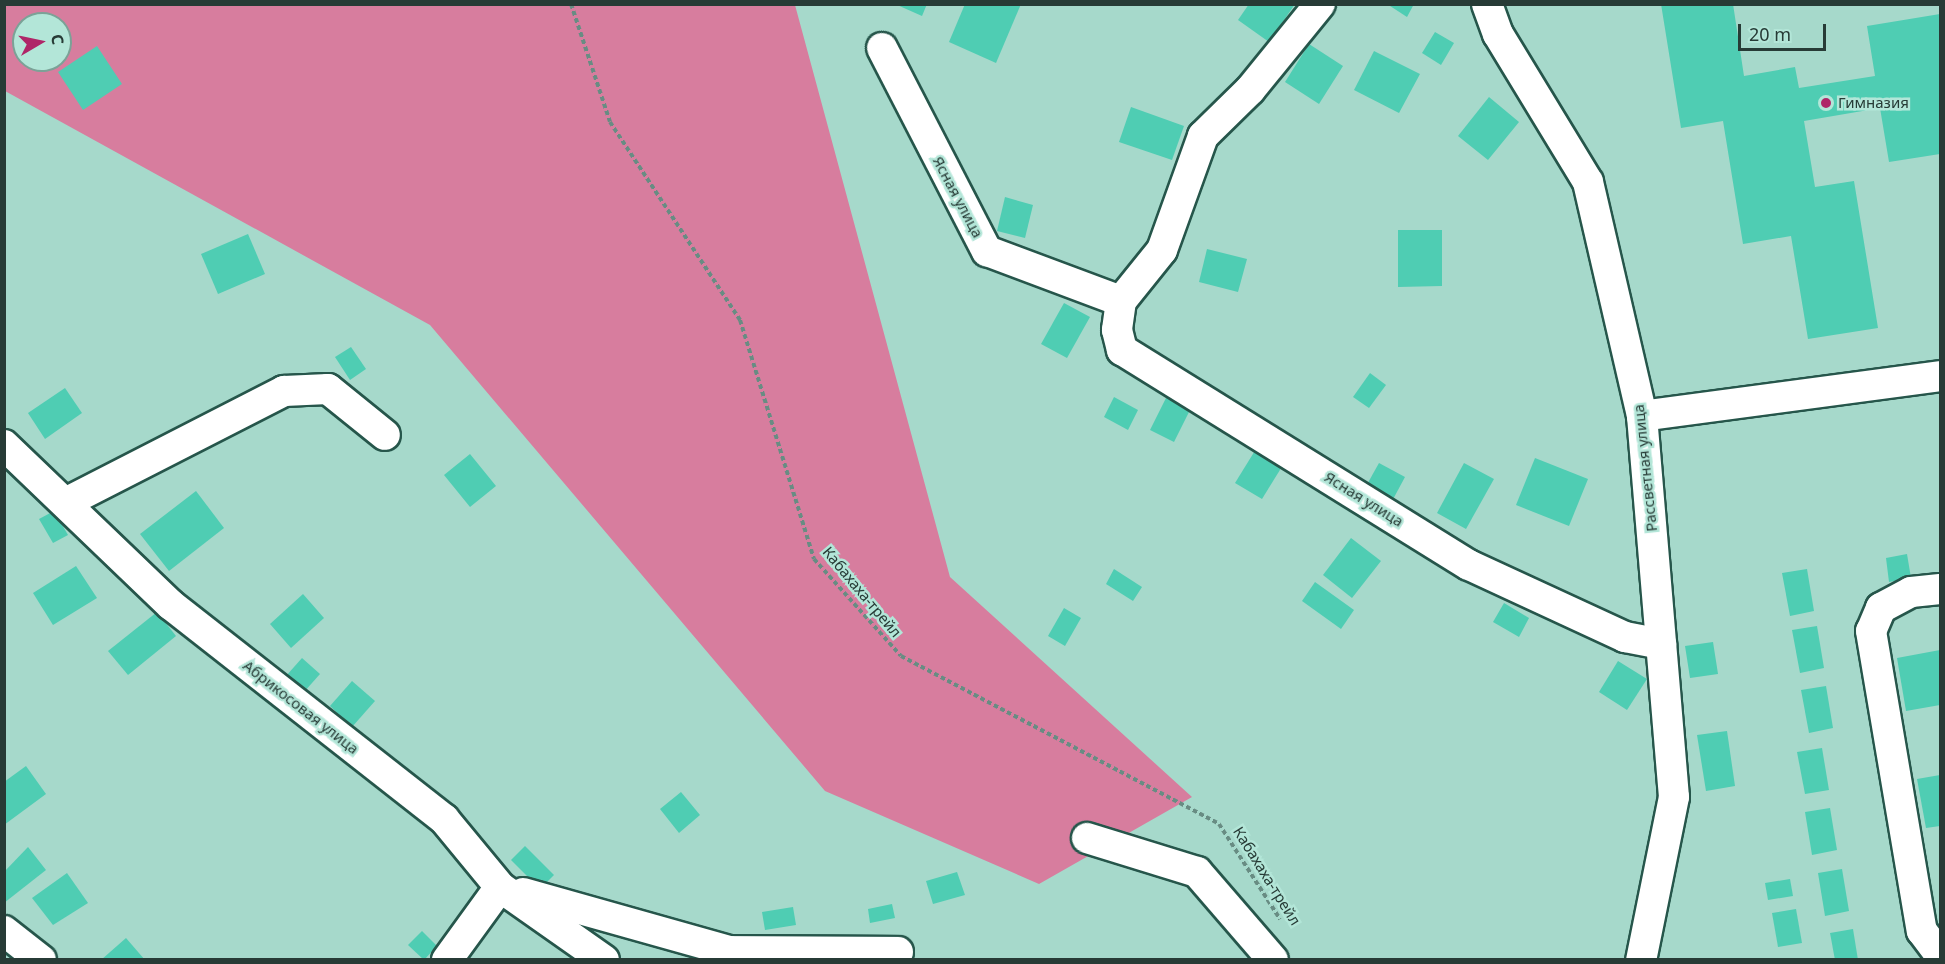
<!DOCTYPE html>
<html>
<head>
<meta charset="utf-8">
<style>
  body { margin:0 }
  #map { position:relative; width:1945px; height:964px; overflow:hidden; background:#a6d9cb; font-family:"Noto Sans",sans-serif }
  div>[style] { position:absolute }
  .forest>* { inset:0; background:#d77d9e }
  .building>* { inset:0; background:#4fcdb3 }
  .path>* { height:4px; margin-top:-2px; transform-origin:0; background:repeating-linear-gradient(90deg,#688c83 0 4.5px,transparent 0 7.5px) }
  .roads { filter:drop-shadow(2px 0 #26564b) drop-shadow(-2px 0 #26564b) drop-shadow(0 2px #26564b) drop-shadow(0 -2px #26564b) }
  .minor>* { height:30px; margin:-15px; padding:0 15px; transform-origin:15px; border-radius:15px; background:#fff }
  .dots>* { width:16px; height:16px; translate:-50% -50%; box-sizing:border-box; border:3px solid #b3e6d8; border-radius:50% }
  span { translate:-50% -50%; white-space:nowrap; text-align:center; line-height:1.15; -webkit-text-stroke:5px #b3e6d8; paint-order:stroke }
  .poi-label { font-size:15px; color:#273b36 }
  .left { translate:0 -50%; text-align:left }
  .street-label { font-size:15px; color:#273b36 }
  .frame { position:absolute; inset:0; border:6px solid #273b36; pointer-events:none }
  .north { position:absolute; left:12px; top:12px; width:60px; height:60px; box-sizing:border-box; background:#b3e6d8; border:2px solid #7ba297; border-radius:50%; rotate:81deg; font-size:16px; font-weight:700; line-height:24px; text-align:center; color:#273b36 }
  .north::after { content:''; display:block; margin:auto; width:21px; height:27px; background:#af2668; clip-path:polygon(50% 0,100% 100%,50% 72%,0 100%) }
  .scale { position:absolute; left:1738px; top:24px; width:88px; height:27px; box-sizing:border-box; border:3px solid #273b36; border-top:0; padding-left:8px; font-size:18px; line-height:21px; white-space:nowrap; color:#273b36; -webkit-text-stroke:4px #b3e6d8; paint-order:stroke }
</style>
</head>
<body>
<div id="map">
  <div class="forest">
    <i style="clip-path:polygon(evenodd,5px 5px,795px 5px,950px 577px,1192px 797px,1039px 884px,825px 791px,430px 325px,5px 91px,5px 5px,24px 24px,60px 24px,60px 60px,24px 60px,24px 24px)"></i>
  </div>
  <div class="building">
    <i style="clip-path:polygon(895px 4px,927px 4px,922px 16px)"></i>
    <i style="clip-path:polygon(965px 4px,1021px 4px,996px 63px,949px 42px)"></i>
    <i style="clip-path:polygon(1249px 4px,1295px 4px,1269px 42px,1238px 20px)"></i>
    <i style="clip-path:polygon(1387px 4px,1414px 4px,1407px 17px)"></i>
    <i style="clip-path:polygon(1661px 4px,1733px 4px,1744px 76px,1795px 67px,1799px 88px,1875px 76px,1867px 26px,1940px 14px,1940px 154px,1889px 162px,1880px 108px,1804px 121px,1815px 187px,1854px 181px,1878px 328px,1808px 339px,1791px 236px,1743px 244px,1723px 121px,1681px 128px)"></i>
    <i style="clip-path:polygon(1435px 32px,1454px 43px,1441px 65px,1422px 53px)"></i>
    <i style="clip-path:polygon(1309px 44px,1343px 66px,1319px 104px,1285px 82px)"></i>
    <i style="clip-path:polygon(97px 46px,122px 84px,83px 110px,58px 72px)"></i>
    <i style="clip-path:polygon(1374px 51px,1420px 74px,1399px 113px,1354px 90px)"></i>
    <i style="clip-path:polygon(1489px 97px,1519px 122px,1488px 160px,1458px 136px)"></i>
    <i style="clip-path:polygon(1131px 107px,1184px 126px,1172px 160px,1119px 142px)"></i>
    <i style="clip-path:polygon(1005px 197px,1033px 205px,1025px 238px,997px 231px)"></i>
    <i style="clip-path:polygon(1398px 230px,1442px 230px,1442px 286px,1398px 287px)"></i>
    <i style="clip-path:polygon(248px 234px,265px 274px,218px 294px,201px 254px)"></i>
    <i style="clip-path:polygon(1207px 249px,1247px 259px,1238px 292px,1199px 282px)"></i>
    <i style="clip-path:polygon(1064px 303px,1090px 317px,1067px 358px,1041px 344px)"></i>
    <i style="clip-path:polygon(351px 347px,366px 369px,350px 380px,335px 357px)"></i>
    <i style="clip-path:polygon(1370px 373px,1386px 385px,1369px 408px,1353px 397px)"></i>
    <i style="clip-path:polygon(65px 388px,82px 413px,45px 439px,28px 413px)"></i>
    <i style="clip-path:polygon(1168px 394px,1192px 406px,1174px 442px,1150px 430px)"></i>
    <i style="clip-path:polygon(1114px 397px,1138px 410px,1128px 430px,1104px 417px)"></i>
    <i style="clip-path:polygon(1256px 449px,1283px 465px,1262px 499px,1235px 483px)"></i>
    <i style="clip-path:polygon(470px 454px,496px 486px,470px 507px,444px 475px)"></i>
    <i style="clip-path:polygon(1535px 458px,1588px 479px,1569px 526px,1516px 505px)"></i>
    <i style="clip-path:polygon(1379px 463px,1405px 477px,1391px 503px,1365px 488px)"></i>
    <i style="clip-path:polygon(1464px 463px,1494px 479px,1466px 529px,1437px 513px)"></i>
    <i style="clip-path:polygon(196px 491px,224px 528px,169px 571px,140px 534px)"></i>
    <i style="clip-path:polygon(54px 511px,68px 535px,53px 543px,39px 519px)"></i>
    <i style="clip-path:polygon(1351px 538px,1381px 561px,1352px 598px,1323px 575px)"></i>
    <i style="clip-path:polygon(1907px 554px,1911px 578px,1889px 582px,1886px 558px)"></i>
    <i style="clip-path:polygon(76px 566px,97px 598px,53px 625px,33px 593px)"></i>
    <i style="clip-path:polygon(1114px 569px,1142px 587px,1133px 601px,1106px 584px)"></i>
    <i style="clip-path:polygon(1807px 569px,1814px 611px,1790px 616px,1782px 573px)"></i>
    <i style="clip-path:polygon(1315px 582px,1354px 610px,1341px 629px,1302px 601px)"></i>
    <i style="clip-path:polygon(303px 594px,324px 618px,291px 648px,270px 624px)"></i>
    <i style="clip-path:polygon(1504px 603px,1529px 618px,1519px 637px,1493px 622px)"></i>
    <i style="clip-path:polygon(1064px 608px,1081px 618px,1065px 646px,1048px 636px)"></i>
    <i style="clip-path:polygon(157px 612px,176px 636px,128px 675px,108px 651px)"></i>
    <i style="clip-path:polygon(1817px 626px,1824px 668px,1800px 673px,1792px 630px)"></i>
    <i style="clip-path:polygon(1713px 642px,1718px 674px,1690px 678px,1685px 646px)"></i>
    <i style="clip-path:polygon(1940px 650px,1940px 705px,1906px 711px,1897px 658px)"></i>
    <i style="clip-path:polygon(302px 658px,320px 674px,304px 692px,286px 676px)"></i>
    <i style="clip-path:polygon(1618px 661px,1647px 679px,1627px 710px,1599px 692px)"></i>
    <i style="clip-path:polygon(352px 681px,375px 701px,352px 727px,330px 706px)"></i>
    <i style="clip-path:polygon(1826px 686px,1833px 728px,1809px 733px,1801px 690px)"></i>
    <i style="clip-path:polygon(1727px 731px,1735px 786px,1706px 791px,1697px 735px)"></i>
    <i style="clip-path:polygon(1822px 748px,1829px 790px,1805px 794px,1797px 752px)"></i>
    <i style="clip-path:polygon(26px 766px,46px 794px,4px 825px,4px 782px)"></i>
    <i style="clip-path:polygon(1940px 775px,1940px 826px,1926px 828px,1917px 779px)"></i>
    <i style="clip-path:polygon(681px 792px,700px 815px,679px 833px,660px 809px)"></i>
    <i style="clip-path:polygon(1830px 808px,1837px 850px,1812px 855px,1805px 812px)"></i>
    <i style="clip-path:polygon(525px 846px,554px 875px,540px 889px,511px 860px)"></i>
    <i style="clip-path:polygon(28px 847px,46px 870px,4px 903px,4px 872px)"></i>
    <i style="clip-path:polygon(1842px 869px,1849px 911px,1825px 916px,1818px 873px)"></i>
    <i style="clip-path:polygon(957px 872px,965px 895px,933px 904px,926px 881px)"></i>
    <i style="clip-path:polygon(67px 873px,88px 903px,53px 925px,32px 898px)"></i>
    <i style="clip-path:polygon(1790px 879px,1793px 896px,1768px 900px,1765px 883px)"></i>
    <i style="clip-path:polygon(892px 904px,895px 918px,870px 923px,868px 909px)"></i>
    <i style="clip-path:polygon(793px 907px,796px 925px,765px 930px,762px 912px)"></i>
    <i style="clip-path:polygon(1796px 909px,1802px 943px,1778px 947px,1772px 913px)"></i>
    <i style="clip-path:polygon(1853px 929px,1858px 960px,1835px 960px,1830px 933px)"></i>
    <i style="clip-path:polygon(422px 931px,437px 946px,424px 960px,408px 945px)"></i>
    <i style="clip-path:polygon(126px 938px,145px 960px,101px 960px)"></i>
  </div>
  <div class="path">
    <i style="left:571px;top:4px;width:124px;rotate:71.7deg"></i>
    <i style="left:610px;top:122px;width:237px;rotate:56.7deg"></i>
    <i style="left:740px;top:320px;width:250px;rotate:72.8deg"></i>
    <i style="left:814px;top:559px;width:130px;rotate:48.1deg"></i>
    <i style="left:901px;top:656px;width:360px;rotate:27.8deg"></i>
    <i style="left:1219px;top:824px;width:113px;rotate:57.3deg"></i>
  </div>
  <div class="roads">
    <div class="minor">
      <i style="left:1487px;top:4px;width:32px;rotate:70deg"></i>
      <i style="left:1498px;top:34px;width:173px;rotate:58.7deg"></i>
      <i style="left:1588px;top:182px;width:240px;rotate:77deg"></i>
      <i style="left:1642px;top:416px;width:382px;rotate:85.2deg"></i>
      <i style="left:1674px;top:797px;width:166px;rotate:101.4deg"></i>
      <i style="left:882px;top:48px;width:229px;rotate:62.7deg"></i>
      <i style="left:987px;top:251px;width:143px;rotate:20.5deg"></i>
      <i style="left:1121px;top:301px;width:29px;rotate:98deg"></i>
      <i style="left:1117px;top:330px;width:21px;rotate:76deg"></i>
      <i style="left:1122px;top:350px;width:408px;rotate:31.8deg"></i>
      <i style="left:1469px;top:565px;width:172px;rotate:24.8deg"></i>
      <i style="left:1625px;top:637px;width:37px;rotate:11deg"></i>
      <i style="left:1121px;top:301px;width:65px;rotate:-51.2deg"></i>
      <i style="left:1162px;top:250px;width:121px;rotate:-70.2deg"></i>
      <i style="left:1203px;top:136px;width:66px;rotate:-44.4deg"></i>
      <i style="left:1250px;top:90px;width:111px;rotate:-50.9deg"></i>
      <i style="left:1642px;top:416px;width:301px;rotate:-7.6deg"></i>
      <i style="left:4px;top:445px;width:231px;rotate:43.8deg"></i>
      <i style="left:171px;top:605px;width:347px;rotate:38.1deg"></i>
      <i style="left:444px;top:819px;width:88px;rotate:50.5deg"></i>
      <i style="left:500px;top:887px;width:127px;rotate:35.1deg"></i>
      <i style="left:67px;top:502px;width:244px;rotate:-27.1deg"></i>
      <i style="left:284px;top:391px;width:44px;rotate:-2.6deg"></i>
      <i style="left:328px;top:389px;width:73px;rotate:38.9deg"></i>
      <i style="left:1940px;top:589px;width:29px;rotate:174deg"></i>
      <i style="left:1911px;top:592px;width:34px;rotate:152deg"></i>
      <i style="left:1881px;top:608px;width:25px;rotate:113deg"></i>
      <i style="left:1871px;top:631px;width:304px;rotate:80.4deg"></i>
      <i style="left:1922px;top:931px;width:30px;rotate:53deg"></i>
      <i style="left:1087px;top:838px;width:115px;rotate:17.2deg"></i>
      <i style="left:1197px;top:872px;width:116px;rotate:49.2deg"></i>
      <i style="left:523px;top:893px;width:214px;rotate:15.7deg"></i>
      <i style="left:729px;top:951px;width:169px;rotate:0.3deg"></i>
      <i style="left:4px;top:931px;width:47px;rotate:38.1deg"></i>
      <i style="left:447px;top:960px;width:90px;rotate:-54deg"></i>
    </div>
  </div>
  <div class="dots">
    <i style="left:1826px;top:103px;background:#af2668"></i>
  </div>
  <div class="poi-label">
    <span class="left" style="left:1838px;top:103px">Гимназия</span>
  </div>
  <div class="street-label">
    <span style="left:958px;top:197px;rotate:62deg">Ясная улица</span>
    <span style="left:1645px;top:468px;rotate:-96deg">Рассветная улица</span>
    <span style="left:1364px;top:499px;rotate:32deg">Ясная улица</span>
    <span style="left:862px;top:592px;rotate:50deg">Кабахаха-трейл</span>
    <span style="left:301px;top:707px;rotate:38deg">Абрикосовая улица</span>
    <span style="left:1267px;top:876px;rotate:58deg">Кабахаха-трейл</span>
  </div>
  <div class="frame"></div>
  <div class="north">С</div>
  <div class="scale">20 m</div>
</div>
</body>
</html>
